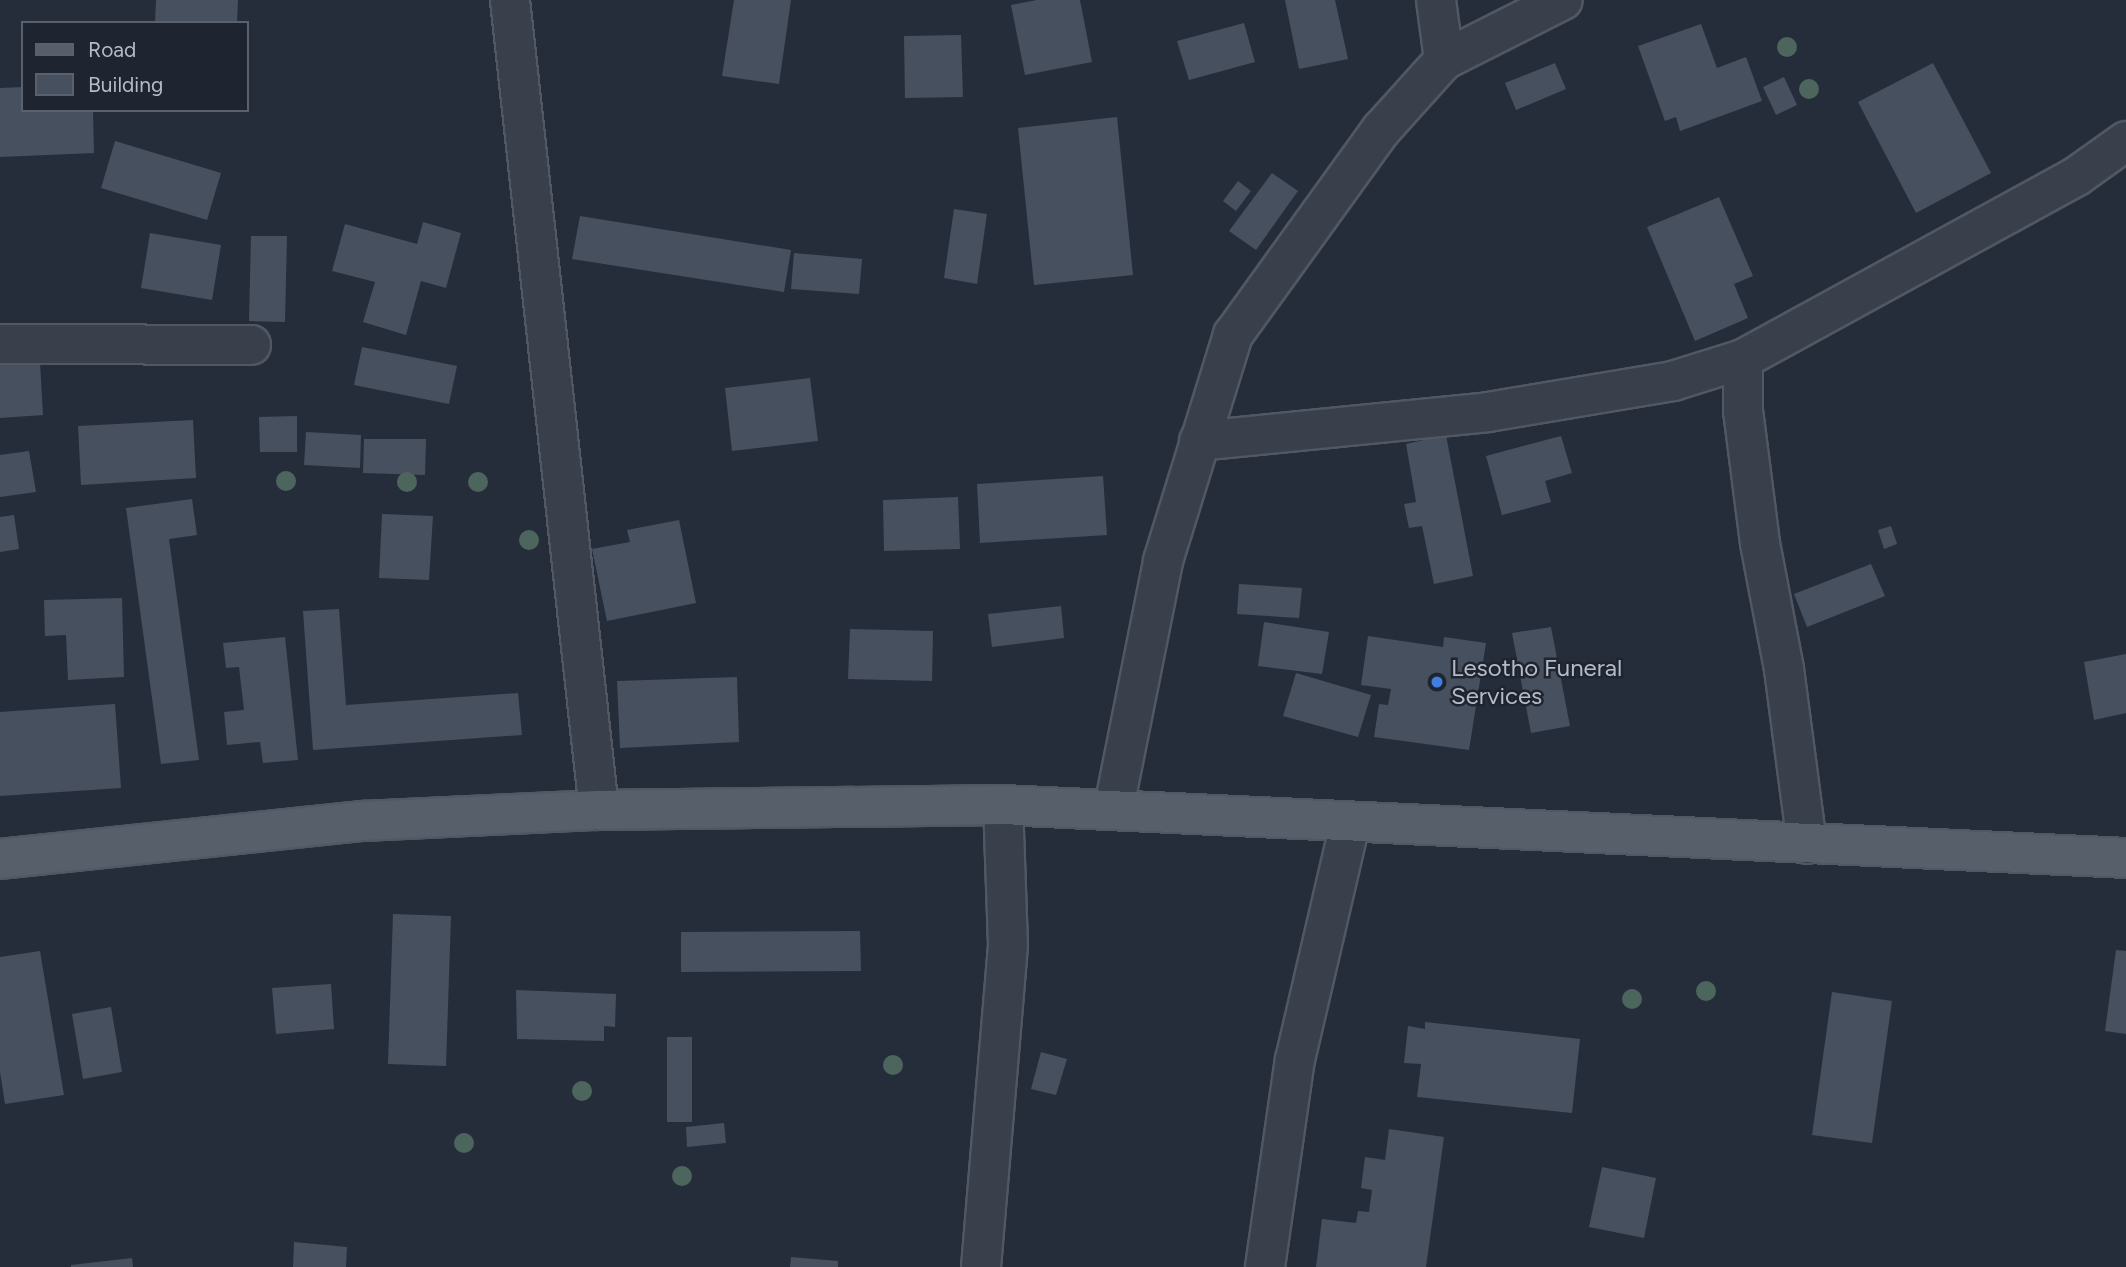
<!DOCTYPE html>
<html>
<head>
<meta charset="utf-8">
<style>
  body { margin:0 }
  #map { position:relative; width:2126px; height:1267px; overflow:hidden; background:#252d3b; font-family:Figtree,sans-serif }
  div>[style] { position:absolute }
  .building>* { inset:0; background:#47505f }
  .roads { filter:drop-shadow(2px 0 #515863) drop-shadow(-2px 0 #515863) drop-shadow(0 2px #515863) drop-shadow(0 -2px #515863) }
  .minor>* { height:38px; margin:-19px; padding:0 19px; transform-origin:19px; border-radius:19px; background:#39404b }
  .major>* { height:38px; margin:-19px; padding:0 19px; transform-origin:19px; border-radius:19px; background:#575f6b }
  .trees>* { width:20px; height:20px; margin:-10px; border-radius:50%; background:#4d665d }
  .dots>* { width:19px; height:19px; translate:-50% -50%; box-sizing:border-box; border:4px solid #1e2530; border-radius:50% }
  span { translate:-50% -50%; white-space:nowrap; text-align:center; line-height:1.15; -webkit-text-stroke:5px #1e2530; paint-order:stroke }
  .poi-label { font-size:24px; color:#b5bbc7 }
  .left { translate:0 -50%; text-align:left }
  .legend { position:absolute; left:21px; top:21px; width:228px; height:91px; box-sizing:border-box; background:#1e2530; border:2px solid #5a616c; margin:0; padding:9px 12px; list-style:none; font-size:21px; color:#b5bbc7 }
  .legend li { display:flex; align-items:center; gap:14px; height:35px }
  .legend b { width:35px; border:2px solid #5a616c }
</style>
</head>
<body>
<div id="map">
  <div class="building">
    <i style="clip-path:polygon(156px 0,238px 0,237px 23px,155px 23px)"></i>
    <i style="clip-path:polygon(734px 0,791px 0,779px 84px,722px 76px)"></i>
    <i style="clip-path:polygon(1037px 0,1080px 0,1092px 62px,1025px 75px,1011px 5px)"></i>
    <i style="clip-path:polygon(1285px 0,1335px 0,1348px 59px,1299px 69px)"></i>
    <i style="clip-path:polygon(1244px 23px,1255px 62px,1189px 80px,1177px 41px)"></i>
    <i style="clip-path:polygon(1701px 24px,1717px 68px,1746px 57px,1762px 101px,1680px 131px,1676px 117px,1665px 121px,1638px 46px)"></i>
    <i style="clip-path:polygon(961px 35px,963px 97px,905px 98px,904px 36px)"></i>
    <i style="clip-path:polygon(1555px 63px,1566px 89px,1516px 110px,1505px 83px)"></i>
    <i style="clip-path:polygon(1933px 63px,1991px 173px,1916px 213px,1858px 102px)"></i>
    <i style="clip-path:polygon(1784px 77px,1797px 105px,1776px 115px,1763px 87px)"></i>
    <i style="clip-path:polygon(23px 87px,23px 110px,93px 110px,94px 153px,0 157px,0 88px)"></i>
    <i style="clip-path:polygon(1117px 117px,1133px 275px,1034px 285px,1018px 128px)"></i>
    <i style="clip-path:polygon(115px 141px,221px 173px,207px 220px,101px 188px)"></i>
    <i style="clip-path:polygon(1272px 173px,1298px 191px,1256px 250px,1229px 231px)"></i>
    <i style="clip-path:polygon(1238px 181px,1251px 191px,1236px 211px,1223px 201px)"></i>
    <i style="clip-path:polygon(1719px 197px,1753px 276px,1734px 284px,1748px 318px,1695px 341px,1647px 227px)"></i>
    <i style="clip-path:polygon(954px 209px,987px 214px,977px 284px,944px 278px)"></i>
    <i style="clip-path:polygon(580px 216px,791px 250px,784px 292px,572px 259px)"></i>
    <i style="clip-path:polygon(423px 222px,461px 233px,446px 288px,421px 281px,406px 335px,363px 322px,375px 282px,332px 271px,345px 224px,417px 244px)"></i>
    <i style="clip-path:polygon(150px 233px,221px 245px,212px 300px,141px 288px)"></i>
    <i style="clip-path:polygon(251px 236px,287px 236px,285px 322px,249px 321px)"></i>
    <i style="clip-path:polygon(794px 253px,862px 259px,859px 294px,791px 289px)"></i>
    <i style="clip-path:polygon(362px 347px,457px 366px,449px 404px,354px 385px)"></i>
    <i style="clip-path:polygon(40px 362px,43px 415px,0 418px,0 365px)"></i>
    <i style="clip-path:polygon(810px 378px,818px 441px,732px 451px,725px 388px)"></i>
    <i style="clip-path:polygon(297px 416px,297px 452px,260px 452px,259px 417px)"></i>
    <i style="clip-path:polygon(193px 420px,196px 478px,81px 485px,78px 426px)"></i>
    <i style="clip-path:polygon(306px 432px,361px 435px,360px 468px,304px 465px)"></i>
    <i style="clip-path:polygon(1446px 435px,1473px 576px,1434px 584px,1422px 526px,1409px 528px,1404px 504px,1416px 502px,1406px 444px)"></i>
    <i style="clip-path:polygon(1561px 436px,1572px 473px,1545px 481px,1551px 502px,1502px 515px,1486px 456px)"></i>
    <i style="clip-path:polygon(364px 439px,426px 439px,425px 475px,363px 473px)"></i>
    <i style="clip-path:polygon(29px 451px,36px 492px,0 497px,0 455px)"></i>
    <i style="clip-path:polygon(1103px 476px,1107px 535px,980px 543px,977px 484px)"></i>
    <i style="clip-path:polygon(958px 497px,960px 549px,884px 551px,883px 500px)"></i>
    <i style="clip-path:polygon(192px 499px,197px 535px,169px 539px,199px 760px,161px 764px,126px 508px)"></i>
    <i style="clip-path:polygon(382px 514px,433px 516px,429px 580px,379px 578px)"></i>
    <i style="clip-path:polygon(14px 515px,19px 549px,0 552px,0 517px)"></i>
    <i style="clip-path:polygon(679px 520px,696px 603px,607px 621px,592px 549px,630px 542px,627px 530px)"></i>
    <i style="clip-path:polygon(1891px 526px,1897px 544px,1884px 549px,1878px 530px)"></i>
    <i style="clip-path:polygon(1871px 564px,1885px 596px,1807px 627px,1794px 594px)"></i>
    <i style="clip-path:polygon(1239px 584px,1302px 588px,1299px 618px,1237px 614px)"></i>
    <i style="clip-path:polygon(122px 598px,124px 677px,68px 680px,66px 635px,45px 636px,44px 600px)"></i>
    <i style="clip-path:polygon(1061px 606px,1064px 638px,992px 647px,988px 614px)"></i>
    <i style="clip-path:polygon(339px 609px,346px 705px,518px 693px,522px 735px,313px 750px,303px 611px)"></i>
    <i style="clip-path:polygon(1264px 622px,1329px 632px,1322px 674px,1258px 666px)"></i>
    <i style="clip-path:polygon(1551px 627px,1570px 726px,1531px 733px,1512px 633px)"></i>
    <i style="clip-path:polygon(850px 629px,933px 631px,932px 681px,848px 679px)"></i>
    <i style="clip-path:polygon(1368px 636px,1443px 647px,1444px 637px,1486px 643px,1469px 750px,1374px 737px,1379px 704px,1388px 705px,1391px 689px,1361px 685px)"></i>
    <i style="clip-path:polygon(285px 637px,298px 760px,263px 763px,260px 742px,227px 745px,224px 712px,244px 710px,239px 667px,226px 668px,223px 643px)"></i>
    <i style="clip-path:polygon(2126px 654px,2126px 713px,2094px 720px,2084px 662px)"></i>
    <i style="clip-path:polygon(1296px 673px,1371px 695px,1358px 737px,1283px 716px)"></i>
    <i style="clip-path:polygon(737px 677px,739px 742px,620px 748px,617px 681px)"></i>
    <i style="clip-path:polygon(115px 704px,121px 788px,0 796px,0 712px)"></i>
    <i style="clip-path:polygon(393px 914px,451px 916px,446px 1066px,388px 1064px)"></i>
    <i style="clip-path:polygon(860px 931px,861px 971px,681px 972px,681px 932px)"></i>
    <i style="clip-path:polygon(2116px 950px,2126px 951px,2126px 1034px,2105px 1031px)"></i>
    <i style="clip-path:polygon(40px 951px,64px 1095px,5px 1104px,0 1072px,0 957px)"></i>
    <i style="clip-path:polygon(331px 984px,334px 1029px,276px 1034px,272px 988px)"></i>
    <i style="clip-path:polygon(516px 990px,616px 994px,615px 1027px,604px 1026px,604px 1041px,517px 1039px)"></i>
    <i style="clip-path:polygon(1832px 992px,1892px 1001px,1872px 1143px,1812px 1135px)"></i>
    <i style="clip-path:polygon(111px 1007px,122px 1072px,83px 1079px,72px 1014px)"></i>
    <i style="clip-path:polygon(1425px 1022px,1580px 1039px,1572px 1113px,1417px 1097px,1421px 1064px,1404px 1063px,1408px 1026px,1425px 1029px)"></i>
    <i style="clip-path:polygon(667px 1037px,692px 1037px,692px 1122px,667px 1122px)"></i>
    <i style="clip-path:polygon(1041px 1052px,1067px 1059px,1056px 1095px,1031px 1089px)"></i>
    <i style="clip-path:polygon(724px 1123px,726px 1143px,687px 1147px,686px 1127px)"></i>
    <i style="clip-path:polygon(1389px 1129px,1444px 1137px,1426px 1267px,1316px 1267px,1322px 1219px,1356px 1223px,1358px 1211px,1369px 1212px,1372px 1190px,1361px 1188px,1365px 1157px,1385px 1160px)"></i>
    <i style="clip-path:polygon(1602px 1167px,1656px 1178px,1644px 1238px,1589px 1227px)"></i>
    <i style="clip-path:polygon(294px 1242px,347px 1247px,346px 1267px,293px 1267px)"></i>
    <i style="clip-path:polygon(791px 1257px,838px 1261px,838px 1267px,790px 1267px)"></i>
    <i style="clip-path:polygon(132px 1258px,133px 1267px,71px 1267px,71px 1265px)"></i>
  </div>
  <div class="roads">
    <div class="minor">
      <i style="left:510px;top:0;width:815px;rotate:83.73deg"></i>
      <i style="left:1436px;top:0;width:61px;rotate:82.4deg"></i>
      <i style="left:0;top:344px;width:251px;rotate:0.2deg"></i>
      <i style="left:1199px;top:441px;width:290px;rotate:-5.7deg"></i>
      <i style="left:1488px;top:412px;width:188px;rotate:-9.5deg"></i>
      <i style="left:1673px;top:381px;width:73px;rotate:-17.4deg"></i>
      <i style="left:1114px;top:807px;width:251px;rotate:-78.7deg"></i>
      <i style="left:1163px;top:561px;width:237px;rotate:-72.8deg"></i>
      <i style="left:1233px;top:335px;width:253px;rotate:-54.2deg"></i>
      <i style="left:1381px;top:130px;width:94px;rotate:-48deg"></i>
      <i style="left:1444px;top:60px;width:133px;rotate:-26.8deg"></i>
      <i style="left:1807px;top:844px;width:177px;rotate:-97.5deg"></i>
      <i style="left:1784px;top:669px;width:128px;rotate:-100.8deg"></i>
      <i style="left:1760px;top:543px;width:133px;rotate:-97.3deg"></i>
      <i style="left:1743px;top:411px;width:52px;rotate:-90deg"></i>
      <i style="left:1743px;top:359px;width:381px;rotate:-28.7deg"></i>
      <i style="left:2077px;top:176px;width:60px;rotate:-35.5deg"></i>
      <i style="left:981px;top:1267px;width:323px;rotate:-85.2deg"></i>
      <i style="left:1008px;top:945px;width:140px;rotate:-92deg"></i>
      <i style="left:1265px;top:1267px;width:209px;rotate:-81.8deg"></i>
      <i style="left:1295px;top:1060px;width:242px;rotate:-76.9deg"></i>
    </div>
    <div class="major">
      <i style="left:0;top:859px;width:365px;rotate:-6deg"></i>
      <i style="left:363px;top:821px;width:236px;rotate:-2.7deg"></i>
      <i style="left:599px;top:810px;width:404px;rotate:-0.7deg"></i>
      <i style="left:1003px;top:805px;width:1124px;rotate:2.7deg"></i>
    </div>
  </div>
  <div class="trees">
    <i style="left:1787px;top:47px"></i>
    <i style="left:1809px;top:89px"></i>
    <i style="left:286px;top:481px"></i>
    <i style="left:407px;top:482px"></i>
    <i style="left:478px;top:482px"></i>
    <i style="left:529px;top:540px"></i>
    <i style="left:1706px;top:991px"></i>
    <i style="left:1632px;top:999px"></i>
    <i style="left:893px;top:1065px"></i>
    <i style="left:582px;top:1091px"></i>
    <i style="left:464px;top:1143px"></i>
    <i style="left:682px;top:1176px"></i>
  </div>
  <div class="dots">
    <i style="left:1437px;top:682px;background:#3f7fe0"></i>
  </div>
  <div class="poi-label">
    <span class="left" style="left:1451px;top:682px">Lesotho Funeral<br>Services</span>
  </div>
  <ul class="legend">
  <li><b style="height:9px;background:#575f6b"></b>Road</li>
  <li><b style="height:19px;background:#47505f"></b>Building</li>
  </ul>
</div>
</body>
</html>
